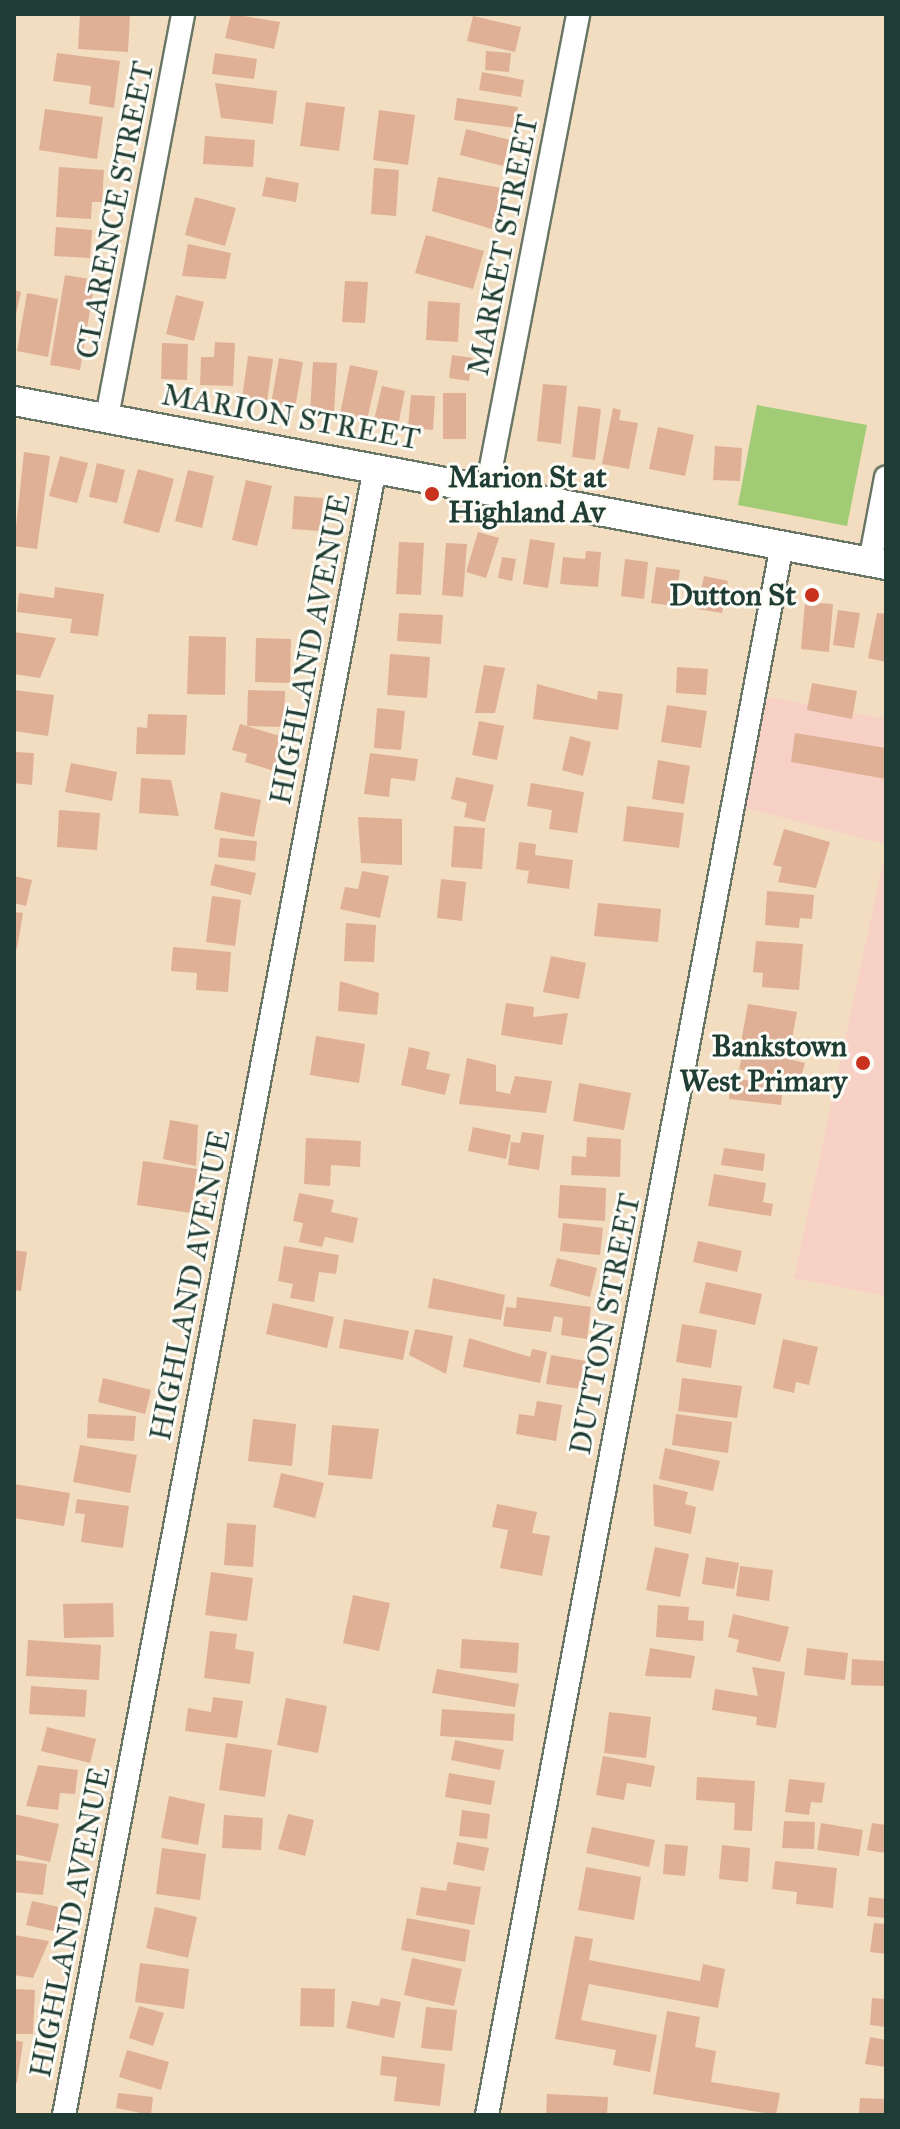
<!DOCTYPE html>
<html>
<head>
<meta charset="utf-8">
<style>
  body { margin:0 }
  #map { position:relative; width:900px; height:2129px; overflow:hidden; background:#f2ddc0; font-family:"IM FELL Great Primer",serif }
  div>[style] { position:absolute }
  .built>* { inset:0; background:#f7d1c6 }
  .green>* { inset:0; background:#a2cb76 }
  .building>* { inset:0; background:#dfb095 }
  .roads { filter:drop-shadow(2px 0 #697565) drop-shadow(-2px 0 #697565) drop-shadow(0 2px #697565) drop-shadow(0 -2px #697565) }
  .minor>* { height:22px; margin:-11px; padding:0 11px; transform-origin:11px; border-radius:11px; background:#fff }
  .major>* { height:28px; margin:-14px; padding:0 14px; transform-origin:14px; border-radius:14px; background:#fff }
  .dots>* { width:22px; height:22px; translate:-50% -50%; box-sizing:border-box; border:4px solid #fdfcf7; border-radius:50% }
  span { translate:-50% -50%; white-space:nowrap; text-align:center; line-height:1.15; -webkit-text-stroke:6px #fdfcf7; paint-order:stroke }
  .street-label { font-size:30px; color:#1f3d34 }
  .poi-label { font-size:30px; color:#1f3d34; font-weight:700 }
  .left { translate:0 -50%; text-align:left }
  .right { translate:-100% -50%; text-align:right }
  .frame { position:absolute; inset:0; border:16px solid #1f3d34; pointer-events:none }
</style>
</head>
<body>
<div id="map">
  <div class="built">
    <i style="clip-path:polygon(764px 696px,886px 719px,886px 844px,741px 807px)"></i>
    <i style="clip-path:polygon(886px 848px,886px 1296px,794px 1278px)"></i>
  </div>
  <div class="green">
    <i style="clip-path:polygon(757px 405px,867px 425px,847px 526px,738px 505px)"></i>
  </div>
  <div class="building">
    <i style="clip-path:polygon(80px 14px,130px 14px,128px 52px,78px 49px)"></i>
    <i style="clip-path:polygon(231px 14px,280px 22px,274px 49px,225px 38px)"></i>
    <i style="clip-path:polygon(473px 16px,521px 27px,515px 52px,467px 41px)"></i>
    <i style="clip-path:polygon(486px 51px,511px 53px,509px 72px,485px 70px)"></i>
    <i style="clip-path:polygon(57px 53px,120px 61px,114px 108px,89px 104px,91px 86px,53px 81px)"></i>
    <i style="clip-path:polygon(215px 53px,257px 59px,254px 79px,212px 74px)"></i>
    <i style="clip-path:polygon(482px 72px,524px 80px,521px 97px,479px 90px)"></i>
    <i style="clip-path:polygon(215px 83px,277px 91px,273px 124px,221px 118px)"></i>
    <i style="clip-path:polygon(457px 98px,518px 107px,515px 128px,454px 120px)"></i>
    <i style="clip-path:polygon(306px 102px,345px 107px,339px 151px,300px 146px)"></i>
    <i style="clip-path:polygon(45px 109px,103px 117px,97px 159px,39px 150px)"></i>
    <i style="clip-path:polygon(379px 110px,415px 115px,408px 165px,373px 160px)"></i>
    <i style="clip-path:polygon(466px 129px,510px 140px,503px 166px,460px 155px)"></i>
    <i style="clip-path:polygon(205px 136px,255px 140px,253px 167px,203px 164px)"></i>
    <i style="clip-path:polygon(59px 167px,104px 170px,102px 202px,92px 202px,91px 219px,56px 217px)"></i>
    <i style="clip-path:polygon(374px 168px,399px 170px,396px 216px,371px 214px)"></i>
    <i style="clip-path:polygon(266px 177px,299px 183px,296px 202px,262px 196px)"></i>
    <i style="clip-path:polygon(438px 177px,502px 188px,495px 230px,432px 211px)"></i>
    <i style="clip-path:polygon(195px 197px,236px 208px,225px 246px,185px 235px)"></i>
    <i style="clip-path:polygon(56px 227px,92px 230px,90px 258px,54px 256px)"></i>
    <i style="clip-path:polygon(426px 235px,484px 251px,473px 289px,415px 273px)"></i>
    <i style="clip-path:polygon(188px 244px,231px 253px,226px 279px,182px 276px)"></i>
    <i style="clip-path:polygon(65px 275px,95px 280px,80px 370px,50px 365px)"></i>
    <i style="clip-path:polygon(345px 281px,368px 282px,365px 323px,342px 322px)"></i>
    <i style="clip-path:polygon(14px 290px,21px 292px,15px 318px,14px 318px)"></i>
    <i style="clip-path:polygon(27px 293px,58px 299px,48px 357px,17px 351px)"></i>
    <i style="clip-path:polygon(176px 295px,204px 302px,194px 341px,166px 334px)"></i>
    <i style="clip-path:polygon(428px 301px,460px 303px,458px 342px,426px 340px)"></i>
    <i style="clip-path:polygon(215px 342px,235px 343px,233px 386px,200px 385px,201px 357px,214px 357px)"></i>
    <i style="clip-path:polygon(162px 343px,188px 344px,187px 380px,161px 379px)"></i>
    <i style="clip-path:polygon(452px 355px,473px 358px,469px 381px,449px 378px)"></i>
    <i style="clip-path:polygon(248px 356px,273px 359px,267px 402px,242px 398px)"></i>
    <i style="clip-path:polygon(279px 358px,303px 362px,295px 408px,271px 404px)"></i>
    <i style="clip-path:polygon(313px 362px,337px 363px,334px 413px,310px 412px)"></i>
    <i style="clip-path:polygon(350px 365px,378px 371px,367px 420px,340px 414px)"></i>
    <i style="clip-path:polygon(543px 384px,567px 386px,561px 444px,537px 441px)"></i>
    <i style="clip-path:polygon(382px 386px,405px 391px,398px 426px,374px 420px)"></i>
    <i style="clip-path:polygon(443px 393px,466px 393px,466px 439px,443px 439px)"></i>
    <i style="clip-path:polygon(411px 395px,435px 396px,433px 430px,408px 428px)"></i>
    <i style="clip-path:polygon(578px 406px,601px 409px,595px 460px,572px 457px)"></i>
    <i style="clip-path:polygon(613px 408px,621px 410px,619px 420px,638px 423px,629px 469px,602px 464px)"></i>
    <i style="clip-path:polygon(658px 427px,694px 435px,685px 476px,649px 469px)"></i>
    <i style="clip-path:polygon(715px 446px,742px 448px,740px 481px,713px 480px)"></i>
    <i style="clip-path:polygon(24px 452px,50px 456px,37px 549px,14px 546px)"></i>
    <i style="clip-path:polygon(60px 456px,88px 463px,77px 503px,49px 496px)"></i>
    <i style="clip-path:polygon(97px 463px,125px 470px,117px 503px,89px 497px)"></i>
    <i style="clip-path:polygon(138px 469px,174px 479px,159px 533px,123px 523px)"></i>
    <i style="clip-path:polygon(188px 470px,214px 476px,202px 528px,175px 521px)"></i>
    <i style="clip-path:polygon(246px 480px,272px 486px,257px 546px,232px 540px)"></i>
    <i style="clip-path:polygon(294px 496px,323px 498px,320px 531px,292px 529px)"></i>
    <i style="clip-path:polygon(478px 532px,499px 538px,486px 578px,466px 572px)"></i>
    <i style="clip-path:polygon(530px 539px,555px 543px,548px 588px,523px 584px)"></i>
    <i style="clip-path:polygon(399px 542px,424px 543px,421px 595px,396px 594px)"></i>
    <i style="clip-path:polygon(446px 543px,467px 544px,463px 597px,442px 595px)"></i>
    <i style="clip-path:polygon(586px 551px,601px 552px,598px 587px,560px 584px,563px 557px,585px 559px)"></i>
    <i style="clip-path:polygon(502px 557px,516px 559px,512px 581px,498px 578px)"></i>
    <i style="clip-path:polygon(625px 559px,648px 562px,644px 599px,621px 596px)"></i>
    <i style="clip-path:polygon(656px 567px,680px 570px,675px 606px,651px 603px)"></i>
    <i style="clip-path:polygon(704px 576px,728px 581px,722px 613px,697px 609px)"></i>
    <i style="clip-path:polygon(55px 587px,104px 594px,98px 636px,70px 633px,72px 619px,17px 612px,19px 593px,54px 598px)"></i>
    <i style="clip-path:polygon(805px 602px,833px 604px,829px 652px,801px 649px)"></i>
    <i style="clip-path:polygon(838px 610px,860px 613px,854px 648px,833px 645px)"></i>
    <i style="clip-path:polygon(399px 613px,443px 615px,441px 644px,397px 641px)"></i>
    <i style="clip-path:polygon(877px 613px,886px 614px,886px 662px,868px 658px)"></i>
    <i style="clip-path:polygon(14px 632px,56px 638px,40px 678px,14px 674px)"></i>
    <i style="clip-path:polygon(189px 636px,226px 637px,225px 695px,187px 694px)"></i>
    <i style="clip-path:polygon(256px 638px,291px 639px,290px 683px,255px 682px)"></i>
    <i style="clip-path:polygon(390px 654px,430px 657px,427px 698px,387px 695px)"></i>
    <i style="clip-path:polygon(484px 665px,505px 668px,495px 713px,475px 713px)"></i>
    <i style="clip-path:polygon(677px 667px,708px 669px,706px 695px,676px 693px)"></i>
    <i style="clip-path:polygon(812px 683px,857px 691px,852px 719px,807px 710px)"></i>
    <i style="clip-path:polygon(537px 684px,597px 700px,598px 691px,623px 694px,618px 730px,533px 719px)"></i>
    <i style="clip-path:polygon(14px 690px,54px 695px,48px 736px,14px 731px)"></i>
    <i style="clip-path:polygon(248px 690px,285px 691px,284px 727px,247px 726px)"></i>
    <i style="clip-path:polygon(667px 705px,707px 711px,701px 748px,661px 742px)"></i>
    <i style="clip-path:polygon(377px 708px,405px 711px,401px 750px,374px 748px)"></i>
    <i style="clip-path:polygon(148px 714px,187px 715px,185px 755px,136px 754px,137px 727px,147px 728px)"></i>
    <i style="clip-path:polygon(479px 721px,504px 726px,497px 760px,472px 755px)"></i>
    <i style="clip-path:polygon(240px 724px,283px 737px,274px 771px,245px 762px,247px 754px,232px 750px)"></i>
    <i style="clip-path:polygon(795px 733px,886px 748px,886px 779px,791px 762px)"></i>
    <i style="clip-path:polygon(570px 736px,591px 742px,583px 776px,562px 770px)"></i>
    <i style="clip-path:polygon(14px 752px,34px 753px,32px 785px,14px 783px)"></i>
    <i style="clip-path:polygon(370px 753px,418px 759px,415px 781px,391px 778px,389px 797px,364px 794px)"></i>
    <i style="clip-path:polygon(658px 760px,690px 766px,684px 804px,652px 799px)"></i>
    <i style="clip-path:polygon(71px 763px,117px 772px,112px 801px,65px 792px)"></i>
    <i style="clip-path:polygon(456px 777px,494px 785px,485px 822px,464px 817px,467px 803px,451px 799px)"></i>
    <i style="clip-path:polygon(141px 778px,171px 780px,179px 816px,139px 813px)"></i>
    <i style="clip-path:polygon(531px 783px,584px 792px,577px 833px,549px 829px,552px 810px,527px 806px)"></i>
    <i style="clip-path:polygon(221px 792px,261px 800px,254px 837px,214px 829px)"></i>
    <i style="clip-path:polygon(627px 806px,684px 813px,679px 848px,623px 841px)"></i>
    <i style="clip-path:polygon(59px 810px,100px 813px,97px 850px,57px 847px)"></i>
    <i style="clip-path:polygon(358px 817px,402px 819px,402px 865px,361px 863px)"></i>
    <i style="clip-path:polygon(454px 826px,485px 828px,482px 869px,451px 867px)"></i>
    <i style="clip-path:polygon(784px 829px,830px 842px,816px 888px,778px 882px,782px 867px,773px 865px)"></i>
    <i style="clip-path:polygon(220px 838px,257px 841px,255px 861px,218px 857px)"></i>
    <i style="clip-path:polygon(519px 842px,536px 844px,535px 855px,573px 860px,569px 889px,527px 883px,529px 871px,516px 869px)"></i>
    <i style="clip-path:polygon(215px 864px,256px 873px,251px 895px,210px 885px)"></i>
    <i style="clip-path:polygon(362px 871px,389px 876px,380px 918px,340px 909px,345px 887px,358px 889px)"></i>
    <i style="clip-path:polygon(14px 876px,32px 880px,26px 906px,14px 903px)"></i>
    <i style="clip-path:polygon(441px 879px,466px 882px,462px 921px,437px 918px)"></i>
    <i style="clip-path:polygon(767px 891px,814px 895px,812px 919px,800px 918px,799px 928px,765px 925px)"></i>
    <i style="clip-path:polygon(212px 896px,241px 900px,235px 946px,206px 942px)"></i>
    <i style="clip-path:polygon(598px 903px,661px 909px,658px 942px,594px 936px)"></i>
    <i style="clip-path:polygon(14px 912px,23px 913px,17px 949px,14px 949px)"></i>
    <i style="clip-path:polygon(346px 923px,376px 925px,374px 962px,344px 961px)"></i>
    <i style="clip-path:polygon(756px 941px,803px 944px,799px 990px,762px 987px,763px 973px,753px 972px)"></i>
    <i style="clip-path:polygon(173px 947px,231px 952px,228px 992px,196px 990px,197px 973px,171px 971px)"></i>
    <i style="clip-path:polygon(551px 956px,586px 963px,579px 999px,543px 992px)"></i>
    <i style="clip-path:polygon(340px 981px,379px 993px,377px 1015px,338px 1011px)"></i>
    <i style="clip-path:polygon(506px 1003px,534px 1007px,533px 1017px,568px 1013px,562px 1045px,501px 1035px)"></i>
    <i style="clip-path:polygon(748px 1004px,797px 1012px,790px 1050px,741px 1042px)"></i>
    <i style="clip-path:polygon(316px 1036px,365px 1044px,359px 1083px,310px 1075px)"></i>
    <i style="clip-path:polygon(409px 1047px,430px 1052px,426px 1069px,450px 1074px,445px 1095px,401px 1085px)"></i>
    <i style="clip-path:polygon(744px 1048px,805px 1063px,799px 1084px,739px 1069px)"></i>
    <i style="clip-path:polygon(467px 1058px,496px 1065px,496px 1091px,510px 1094px,515px 1076px,552px 1081px,546px 1113px,459px 1104px)"></i>
    <i style="clip-path:polygon(731px 1078px,770px 1083px,769px 1094px,782px 1095px,781px 1105px,729px 1099px)"></i>
    <i style="clip-path:polygon(579px 1083px,631px 1093px,624px 1130px,573px 1121px)"></i>
    <i style="clip-path:polygon(170px 1120px,198px 1125px,196px 1166px,163px 1159px)"></i>
    <i style="clip-path:polygon(473px 1127px,511px 1135px,506px 1159px,468px 1151px)"></i>
    <i style="clip-path:polygon(522px 1132px,544px 1135px,539px 1170px,508px 1165px,511px 1142px,520px 1143px)"></i>
    <i style="clip-path:polygon(587px 1137px,621px 1139px,620px 1177px,571px 1175px,572px 1156px,586px 1157px)"></i>
    <i style="clip-path:polygon(306px 1138px,361px 1141px,360px 1167px,331px 1165px,330px 1186px,304px 1184px)"></i>
    <i style="clip-path:polygon(724px 1148px,765px 1154px,763px 1171px,721px 1165px)"></i>
    <i style="clip-path:polygon(143px 1161px,197px 1169px,191px 1213px,137px 1205px)"></i>
    <i style="clip-path:polygon(714px 1174px,766px 1183px,763px 1202px,773px 1204px,771px 1216px,708px 1206px)"></i>
    <i style="clip-path:polygon(560px 1185px,606px 1188px,605px 1221px,558px 1218px)"></i>
    <i style="clip-path:polygon(299px 1193px,334px 1200px,331px 1212px,358px 1218px,353px 1243px,325px 1237px,322px 1247px,299px 1242px,303px 1223px,293px 1221px)"></i>
    <i style="clip-path:polygon(563px 1223px,603px 1228px,600px 1255px,560px 1251px)"></i>
    <i style="clip-path:polygon(698px 1241px,742px 1251px,737px 1272px,693px 1262px)"></i>
    <i style="clip-path:polygon(284px 1246px,339px 1255px,336px 1274px,319px 1272px,314px 1302px,290px 1298px,293px 1284px,278px 1281px)"></i>
    <i style="clip-path:polygon(14px 1250px,27px 1252px,21px 1291px,14px 1290px)"></i>
    <i style="clip-path:polygon(557px 1258px,597px 1268px,590px 1297px,550px 1286px)"></i>
    <i style="clip-path:polygon(433px 1278px,505px 1295px,501px 1320px,428px 1308px)"></i>
    <i style="clip-path:polygon(706px 1282px,762px 1294px,755px 1325px,699px 1313px)"></i>
    <i style="clip-path:polygon(517px 1297px,591px 1307px,587px 1339px,561px 1335px,563px 1318px,554px 1316px,551px 1332px,503px 1326px,506px 1307px,516px 1308px)"></i>
    <i style="clip-path:polygon(273px 1303px,334px 1317px,327px 1348px,266px 1334px)"></i>
    <i style="clip-path:polygon(344px 1319px,409px 1331px,403px 1360px,339px 1348px)"></i>
    <i style="clip-path:polygon(682px 1324px,717px 1330px,711px 1368px,676px 1362px)"></i>
    <i style="clip-path:polygon(415px 1329px,453px 1336px,446px 1374px,409px 1355px)"></i>
    <i style="clip-path:polygon(469px 1338px,530px 1357px,532px 1349px,547px 1352px,540px 1383px,463px 1367px)"></i>
    <i style="clip-path:polygon(783px 1339px,818px 1347px,809px 1385px,796px 1382px,794px 1393px,773px 1388px)"></i>
    <i style="clip-path:polygon(551px 1355px,586px 1361px,581px 1389px,546px 1384px)"></i>
    <i style="clip-path:polygon(103px 1378px,151px 1390px,145px 1414px,98px 1402px)"></i>
    <i style="clip-path:polygon(682px 1378px,742px 1386px,737px 1418px,678px 1411px)"></i>
    <i style="clip-path:polygon(537px 1401px,562px 1405px,556px 1441px,516px 1434px,519px 1414px,534px 1416px)"></i>
    <i style="clip-path:polygon(88px 1414px,136px 1416px,134px 1441px,87px 1438px)"></i>
    <i style="clip-path:polygon(676px 1414px,732px 1422px,728px 1453px,672px 1445px)"></i>
    <i style="clip-path:polygon(253px 1419px,296px 1424px,292px 1466px,248px 1461px)"></i>
    <i style="clip-path:polygon(332px 1425px,379px 1429px,372px 1479px,328px 1475px)"></i>
    <i style="clip-path:polygon(80px 1445px,137px 1455px,130px 1493px,73px 1482px)"></i>
    <i style="clip-path:polygon(665px 1448px,720px 1461px,713px 1491px,659px 1479px)"></i>
    <i style="clip-path:polygon(281px 1473px,324px 1483px,315px 1518px,273px 1507px)"></i>
    <i style="clip-path:polygon(14px 1484px,70px 1493px,64px 1526px,14px 1518px)"></i>
    <i style="clip-path:polygon(653px 1484px,688px 1492px,685px 1504px,696px 1507px,691px 1534px,654px 1526px)"></i>
    <i style="clip-path:polygon(77px 1499px,129px 1506px,123px 1548px,81px 1542px,85px 1514px,75px 1513px)"></i>
    <i style="clip-path:polygon(497px 1504px,537px 1512px,532px 1533px,550px 1536px,542px 1576px,500px 1568px,508px 1530px,492px 1527px)"></i>
    <i style="clip-path:polygon(227px 1523px,256px 1525px,253px 1567px,224px 1565px)"></i>
    <i style="clip-path:polygon(655px 1547px,689px 1554px,680px 1597px,646px 1590px)"></i>
    <i style="clip-path:polygon(706px 1557px,739px 1563px,734px 1589px,702px 1584px)"></i>
    <i style="clip-path:polygon(740px 1566px,773px 1570px,769px 1601px,736px 1596px)"></i>
    <i style="clip-path:polygon(211px 1572px,253px 1578px,247px 1621px,205px 1615px)"></i>
    <i style="clip-path:polygon(353px 1595px,390px 1603px,379px 1651px,343px 1643px)"></i>
    <i style="clip-path:polygon(113px 1603px,114px 1637px,64px 1638px,63px 1604px)"></i>
    <i style="clip-path:polygon(658px 1605px,689px 1607px,688px 1620px,704px 1621px,703px 1641px,656px 1637px)"></i>
    <i style="clip-path:polygon(733px 1614px,789px 1627px,780px 1662px,736px 1652px,739px 1640px,728px 1637px)"></i>
    <i style="clip-path:polygon(210px 1631px,237px 1634px,235px 1649px,254px 1652px,250px 1684px,204px 1678px)"></i>
    <i style="clip-path:polygon(462px 1639px,519px 1643px,517px 1673px,460px 1668px)"></i>
    <i style="clip-path:polygon(28px 1640px,101px 1645px,99px 1680px,26px 1676px)"></i>
    <i style="clip-path:polygon(650px 1648px,695px 1656px,691px 1678px,645px 1676px)"></i>
    <i style="clip-path:polygon(807px 1648px,848px 1653px,845px 1680px,804px 1675px)"></i>
    <i style="clip-path:polygon(852px 1659px,886px 1661px,886px 1686px,851px 1685px)"></i>
    <i style="clip-path:polygon(752px 1667px,785px 1672px,776px 1728px,756px 1725px,757px 1717px,712px 1710px,715px 1689px,758px 1696px)"></i>
    <i style="clip-path:polygon(437px 1669px,519px 1684px,515px 1707px,432px 1693px)"></i>
    <i style="clip-path:polygon(31px 1686px,87px 1690px,85px 1717px,29px 1714px)"></i>
    <i style="clip-path:polygon(213px 1697px,243px 1701px,237px 1738px,185px 1731px,188px 1708px,211px 1712px)"></i>
    <i style="clip-path:polygon(286px 1698px,327px 1706px,318px 1753px,277px 1745px)"></i>
    <i style="clip-path:polygon(442px 1709px,515px 1714px,513px 1741px,440px 1736px)"></i>
    <i style="clip-path:polygon(609px 1712px,651px 1717px,646px 1758px,604px 1753px)"></i>
    <i style="clip-path:polygon(47px 1727px,96px 1739px,90px 1763px,41px 1751px)"></i>
    <i style="clip-path:polygon(455px 1740px,504px 1750px,500px 1770px,451px 1760px)"></i>
    <i style="clip-path:polygon(226px 1743px,272px 1750px,265px 1797px,219px 1790px)"></i>
    <i style="clip-path:polygon(603px 1756px,655px 1766px,651px 1787px,627px 1783px,624px 1800px,596px 1795px)"></i>
    <i style="clip-path:polygon(38px 1765px,78px 1770px,75px 1794px,60px 1793px,58px 1810px,26px 1806px)"></i>
    <i style="clip-path:polygon(449px 1773px,495px 1781px,491px 1805px,445px 1797px)"></i>
    <i style="clip-path:polygon(697px 1777px,755px 1781px,752px 1831px,734px 1830px,735px 1803px,696px 1800px)"></i>
    <i style="clip-path:polygon(789px 1779px,825px 1783px,822px 1803px,811px 1802px,809px 1815px,785px 1812px)"></i>
    <i style="clip-path:polygon(169px 1796px,205px 1804px,198px 1845px,161px 1838px)"></i>
    <i style="clip-path:polygon(462px 1810px,490px 1814px,487px 1839px,459px 1836px)"></i>
    <i style="clip-path:polygon(14px 1814px,59px 1824px,50px 1862px,14px 1854px)"></i>
    <i style="clip-path:polygon(288px 1814px,314px 1820px,305px 1856px,278px 1849px)"></i>
    <i style="clip-path:polygon(224px 1815px,263px 1818px,261px 1850px,222px 1848px)"></i>
    <i style="clip-path:polygon(784px 1821px,815px 1822px,814px 1849px,782px 1848px)"></i>
    <i style="clip-path:polygon(821px 1823px,863px 1830px,859px 1856px,817px 1850px)"></i>
    <i style="clip-path:polygon(872px 1823px,886px 1825px,886px 1853px,867px 1850px)"></i>
    <i style="clip-path:polygon(592px 1827px,655px 1840px,649px 1867px,586px 1853px)"></i>
    <i style="clip-path:polygon(457px 1842px,489px 1848px,484px 1871px,453px 1864px)"></i>
    <i style="clip-path:polygon(665px 1844px,688px 1846px,685px 1876px,663px 1874px)"></i>
    <i style="clip-path:polygon(722px 1845px,750px 1848px,748px 1882px,719px 1879px)"></i>
    <i style="clip-path:polygon(162px 1848px,206px 1854px,200px 1900px,156px 1894px)"></i>
    <i style="clip-path:polygon(14px 1860px,47px 1864px,43px 1895px,14px 1892px)"></i>
    <i style="clip-path:polygon(775px 1861px,837px 1868px,833px 1908px,796px 1904px,797px 1892px,772px 1889px)"></i>
    <i style="clip-path:polygon(586px 1867px,641px 1877px,634px 1920px,578px 1910px)"></i>
    <i style="clip-path:polygon(448px 1882px,481px 1887px,474px 1925px,416px 1915px,421px 1887px,446px 1891px)"></i>
    <i style="clip-path:polygon(869px 1897px,886px 1899px,886px 1918px,867px 1916px)"></i>
    <i style="clip-path:polygon(32px 1901px,63px 1908px,57px 1932px,26px 1925px)"></i>
    <i style="clip-path:polygon(155px 1907px,197px 1917px,188px 1958px,146px 1948px)"></i>
    <i style="clip-path:polygon(407px 1918px,470px 1930px,465px 1962px,401px 1950px)"></i>
    <i style="clip-path:polygon(874px 1923px,886px 1924px,886px 1954px,870px 1952px)"></i>
    <i style="clip-path:polygon(14px 1935px,49px 1941px,33px 1978px,14px 1975px)"></i>
    <i style="clip-path:polygon(575px 1936px,593px 1939px,589px 1960px,700px 1981px,703px 1964px,725px 1969px,718px 2008px,589px 1984px,581px 2020px,657px 2035px,650px 2072px,613px 2065px,616px 2050px,555px 2039px)"></i>
    <i style="clip-path:polygon(412px 1958px,462px 1969px,454px 2006px,404px 1995px)"></i>
    <i style="clip-path:polygon(140px 1963px,189px 1969px,184px 2009px,135px 2002px)"></i>
    <i style="clip-path:polygon(301px 1988px,335px 1989px,334px 2027px,300px 2026px)"></i>
    <i style="clip-path:polygon(14px 1989px,35px 1990px,33px 2034px,14px 2034px)"></i>
    <i style="clip-path:polygon(381px 1998px,401px 2002px,394px 2038px,346px 2028px,352px 2001px,379px 2006px)"></i>
    <i style="clip-path:polygon(872px 1998px,886px 1999px,886px 2027px,870px 2025px)"></i>
    <i style="clip-path:polygon(139px 2006px,164px 2013px,153px 2046px,129px 2038px)"></i>
    <i style="clip-path:polygon(426px 2007px,457px 2010px,452px 2051px,421px 2048px)"></i>
    <i style="clip-path:polygon(667px 2011px,700px 2017px,695px 2047px,716px 2051px,711px 2082px,780px 2093px,776px 2115px,653px 2094px)"></i>
    <i style="clip-path:polygon(870px 2037px,886px 2040px,886px 2067px,865px 2064px)"></i>
    <i style="clip-path:polygon(14px 2040px,23px 2042px,17px 2083px,14px 2083px)"></i>
    <i style="clip-path:polygon(127px 2050px,169px 2062px,161px 2090px,119px 2077px)"></i>
    <i style="clip-path:polygon(382px 2056px,445px 2064px,440px 2106px,394px 2101px,397px 2077px,380px 2075px)"></i>
    <i style="clip-path:polygon(118px 2093px,153px 2097px,151px 2115px,116px 2108px)"></i>
    <i style="clip-path:polygon(547px 2094px,608px 2097px,607px 2115px,546px 2115px)"></i>
    <i style="clip-path:polygon(860px 2098px,886px 2099px,886px 2115px,859px 2115px)"></i>
  </div>
  <div class="roads">
    <div class="minor">
      <i style="left:107px;top:417px;width:410px;rotate:-79.3deg"></i>
      <i style="left:487px;top:488px;width:483px;rotate:-79.1deg"></i>
      <i style="left:870px;top:562px;width:86px;rotate:-79.3deg"></i>
      <i style="left:64px;top:2115px;width:1677px;rotate:-79.31deg"></i>
      <i style="left:487px;top:2115px;width:1598px;rotate:-79.36deg"></i>
    </div>
    <div class="major">
      <i style="left:14px;top:401px;width:887px;rotate:10.65deg"></i>
    </div>
  </div>
  <div class="dots">
    <i style="left:432px;top:494px;background:#c8321e"></i>
    <i style="left:812px;top:595px;background:#c8321e"></i>
    <i style="left:863px;top:1063px;background:#c8321e"></i>
  </div>
  <div class="street-label">
    <span style="left:115px;top:210px;rotate:-79deg">CLARENCE STREET</span>
    <span style="left:503px;top:245px;rotate:-79deg">MARKET STREET</span>
    <span style="left:291px;top:417px;rotate:10deg">MARION STREET</span>
    <span style="left:310px;top:649px;rotate:-79deg">HIGHLAND AVENUE</span>
    <span style="left:190px;top:1285px;rotate:-79deg">HIGHLAND AVENUE</span>
    <span style="left:605px;top:1324px;rotate:-79deg">DUTTON STREET</span>
    <span style="left:70px;top:1922px;rotate:-79deg">HIGHLAND AVENUE</span>
  </div>
  <div class="poi-label">
    <span class="left" style="left:448px;top:494px">Marion St at<br>Highland Av</span>
    <span class="right" style="left:796px;top:595px">Dutton St</span>
    <span class="right" style="left:847px;top:1063px">Bankstown<br>West Primary</span>
  </div>
  <div class="frame"></div>
</div>
</body>
</html>
